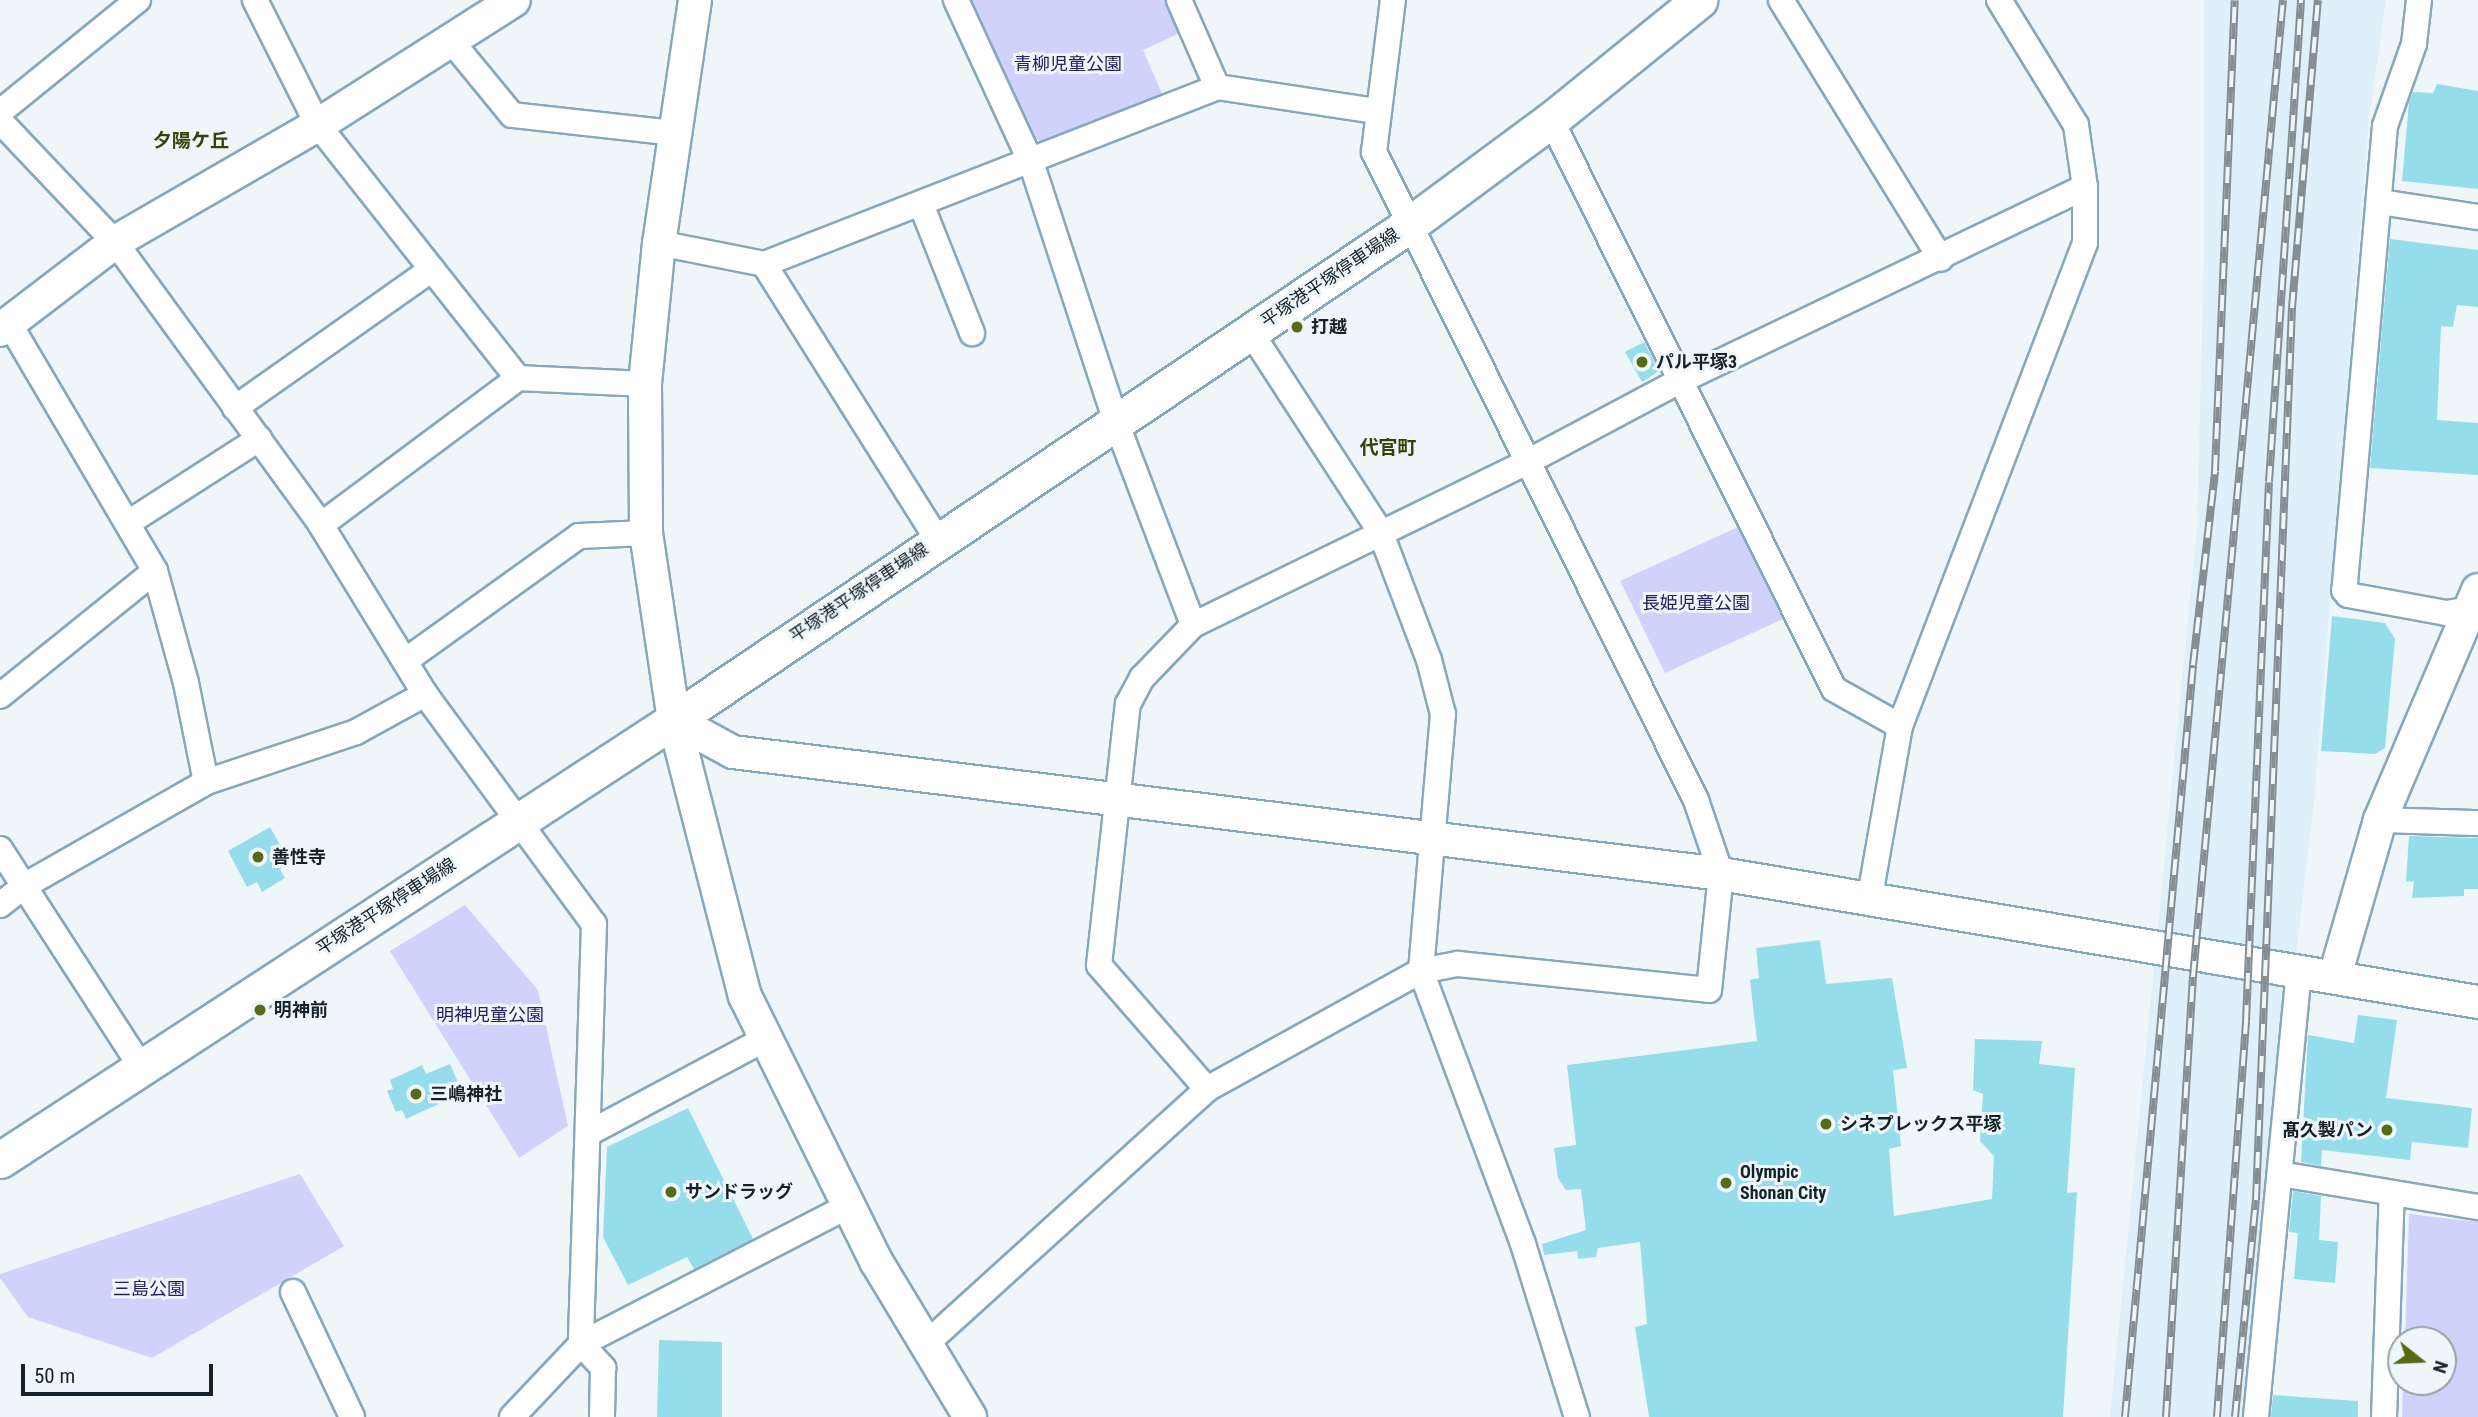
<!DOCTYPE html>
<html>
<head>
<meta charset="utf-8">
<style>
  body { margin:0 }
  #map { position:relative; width:2478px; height:1417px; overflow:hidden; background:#eff6fa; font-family:"Roboto Condensed","Noto Sans JP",sans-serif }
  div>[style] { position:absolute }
  .built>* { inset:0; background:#e0f0fb }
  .green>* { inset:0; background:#cfd3fc }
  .building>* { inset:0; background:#96ddec }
  .roads { filter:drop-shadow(2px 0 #87a7bb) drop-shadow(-2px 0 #87a7bb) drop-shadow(0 2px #87a7bb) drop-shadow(0 -2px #87a7bb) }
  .minor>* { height:24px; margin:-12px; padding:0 12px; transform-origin:12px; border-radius:12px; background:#fff }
  .tertiary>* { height:32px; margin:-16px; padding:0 16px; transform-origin:16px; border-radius:16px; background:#fff }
  .secondary>* { height:35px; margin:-17.5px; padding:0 17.5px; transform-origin:17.5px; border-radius:17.5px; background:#fff }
  .rail>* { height:8px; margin-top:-4px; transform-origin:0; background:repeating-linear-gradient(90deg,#eff6fa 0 16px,#848e94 0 32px); box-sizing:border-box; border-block:2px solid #848e94 }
  .dots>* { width:19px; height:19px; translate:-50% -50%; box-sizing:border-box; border:4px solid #eff6fa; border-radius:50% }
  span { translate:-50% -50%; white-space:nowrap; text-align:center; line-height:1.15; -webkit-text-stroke:6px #eff6fa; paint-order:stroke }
  .park-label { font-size:18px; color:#25215d }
  .street-label { font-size:18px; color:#152229 }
  .poi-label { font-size:18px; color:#152229; font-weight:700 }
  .left { translate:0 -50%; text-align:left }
  .right { translate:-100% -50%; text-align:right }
  .neighbourhood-label { font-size:19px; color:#354208; font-weight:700 }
  .north { position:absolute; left:2387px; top:1326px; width:70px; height:70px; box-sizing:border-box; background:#eff6fa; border:2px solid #98a1a6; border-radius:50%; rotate:108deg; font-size:19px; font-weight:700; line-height:28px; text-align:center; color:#152229 }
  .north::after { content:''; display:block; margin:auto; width:24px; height:32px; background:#576a16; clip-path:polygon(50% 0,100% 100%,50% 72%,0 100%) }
  .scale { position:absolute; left:21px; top:1364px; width:192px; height:32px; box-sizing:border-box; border:4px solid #152229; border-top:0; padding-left:9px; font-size:21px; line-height:24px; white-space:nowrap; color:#152229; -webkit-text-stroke:5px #eff6fa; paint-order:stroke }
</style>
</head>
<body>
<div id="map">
  <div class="built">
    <i style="clip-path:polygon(2204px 0,2386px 0,2369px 120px,2314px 802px,2272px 1160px,2249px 1417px,2110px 1417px,2197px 526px,2204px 250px)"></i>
  </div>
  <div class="green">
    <i style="clip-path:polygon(968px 0,1165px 0,1180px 33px,1143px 50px,1163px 96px,1040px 141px,1032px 137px)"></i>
    <i style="clip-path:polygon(1738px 527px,1787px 617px,1665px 673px,1620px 581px)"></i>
    <i style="clip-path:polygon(465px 905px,538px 990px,568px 1126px,519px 1158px,390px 951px)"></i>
    <i style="clip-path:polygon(300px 1174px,344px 1246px,152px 1358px,28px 1317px,0 1278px,0 1274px)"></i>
    <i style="clip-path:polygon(2409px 1214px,2478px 1222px,2478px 1417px,2402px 1417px,2403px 1382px,2443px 1382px,2443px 1340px,2405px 1340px)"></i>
  </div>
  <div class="building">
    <i style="clip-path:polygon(2437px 84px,2478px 91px,2478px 189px,2402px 181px,2409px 102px,2413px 92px,2433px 93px)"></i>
    <i style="clip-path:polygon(2390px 239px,2478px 250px,2478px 307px,2457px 305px,2453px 327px,2441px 326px,2437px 420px,2478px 423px,2478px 475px,2370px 468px)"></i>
    <i style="clip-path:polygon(1644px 342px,1659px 371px,1642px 382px,1625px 352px)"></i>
    <i style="clip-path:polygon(2332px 616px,2385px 623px,2395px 639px,2385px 748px,2375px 754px,2321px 751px)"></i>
    <i style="clip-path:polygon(270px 827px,290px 863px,280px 869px,285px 878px,262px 892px,257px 882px,247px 887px,228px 851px)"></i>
    <i style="clip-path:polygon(2409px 836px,2478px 838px,2478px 889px,2464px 889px,2464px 896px,2412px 898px,2414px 881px,2406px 882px)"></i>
    <i style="clip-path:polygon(1820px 940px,1826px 984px,1892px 978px,1907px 1068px,1893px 1070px,1901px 1146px,1889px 1149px,1894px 1216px,1992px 1199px,1994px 1156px,1980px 1141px,1983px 1094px,1973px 1090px,1975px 1039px,2042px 1041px,2039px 1064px,2075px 1068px,2067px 1193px,2077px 1192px,2063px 1417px,1649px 1417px,1635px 1327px,1647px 1324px,1640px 1242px,1598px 1248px,1596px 1257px,1578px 1259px,1577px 1251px,1544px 1255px,1542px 1244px,1586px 1230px,1581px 1189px,1566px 1190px,1558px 1178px,1554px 1148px,1576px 1145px,1567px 1065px,1757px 1041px,1750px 980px,1759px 978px,1756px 948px)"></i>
    <i style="clip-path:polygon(2358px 1015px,2397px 1020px,2386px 1098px,2472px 1108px,2468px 1148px,2412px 1142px,2410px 1160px,2322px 1150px,2321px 1166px,2301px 1162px,2308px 1035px,2354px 1043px)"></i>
    <i style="clip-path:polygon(450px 1064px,460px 1087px,437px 1097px,439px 1104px,406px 1119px,402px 1110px,396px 1112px,387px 1091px,393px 1089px,390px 1080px,422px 1065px,426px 1074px)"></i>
    <i style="clip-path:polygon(688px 1108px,753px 1239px,694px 1269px,687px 1257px,628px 1285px,603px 1237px,607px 1147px)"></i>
    <i style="clip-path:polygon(2293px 1191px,2321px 1196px,2319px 1240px,2338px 1242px,2335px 1283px,2294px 1279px,2298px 1233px,2289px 1232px)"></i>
    <i style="clip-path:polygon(659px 1340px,722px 1342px,722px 1417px,657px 1417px)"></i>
    <i style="clip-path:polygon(2273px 1395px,2358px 1401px,2358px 1417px,2271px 1417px)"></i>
  </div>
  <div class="roads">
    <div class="minor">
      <i style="left:255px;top:0;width:140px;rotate:63.3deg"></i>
      <i style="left:318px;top:125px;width:323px;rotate:51.7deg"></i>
      <i style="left:518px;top:378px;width:127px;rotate:2.7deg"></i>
      <i style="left:956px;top:0;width:179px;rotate:65.2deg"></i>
      <i style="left:1031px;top:162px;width:274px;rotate:71.9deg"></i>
      <i style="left:1116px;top:422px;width:217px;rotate:69.2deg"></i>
      <i style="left:1179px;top:0;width:95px;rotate:66.4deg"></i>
      <i style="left:1217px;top:87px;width:161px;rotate:8.6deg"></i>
      <i style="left:1781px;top:0;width:304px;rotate:58.3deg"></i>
      <i style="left:2419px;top:0;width:44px;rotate:96.5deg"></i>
      <i style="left:2414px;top:44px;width:87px;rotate:109.5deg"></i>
      <i style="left:2385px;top:126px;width:466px;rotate:95deg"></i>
      <i style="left:2344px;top:590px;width:6px;rotate:51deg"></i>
      <i style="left:2348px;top:595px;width:100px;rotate:10.4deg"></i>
      <i style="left:2446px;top:613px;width:32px;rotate:-9deg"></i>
      <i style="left:452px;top:42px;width:94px;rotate:50.6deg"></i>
      <i style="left:512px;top:115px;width:164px;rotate:6.3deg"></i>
      <i style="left:0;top:112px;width:178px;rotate:-39.1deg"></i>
      <i style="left:1551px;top:120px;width:635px;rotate:63.56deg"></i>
      <i style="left:1834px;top:689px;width:76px;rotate:29.3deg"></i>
      <i style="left:0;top:121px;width:167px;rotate:46.5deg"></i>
      <i style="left:115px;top:242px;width:350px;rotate:53.9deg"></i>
      <i style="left:321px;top:525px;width:198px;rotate:58.4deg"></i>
      <i style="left:425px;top:694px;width:285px;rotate:53.7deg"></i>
      <i style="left:594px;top:924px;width:420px;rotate:91.8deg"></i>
      <i style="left:581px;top:1344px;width:33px;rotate:47deg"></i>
      <i style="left:603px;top:1368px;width:49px;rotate:91.2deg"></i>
      <i style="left:2380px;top:202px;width:99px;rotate:8.7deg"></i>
      <i style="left:921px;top:204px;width:139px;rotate:68.4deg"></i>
      <i style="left:659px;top:243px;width:107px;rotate:11.3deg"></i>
      <i style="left:764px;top:264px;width:486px;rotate:-21.3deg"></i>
      <i style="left:764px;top:264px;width:325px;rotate:57.8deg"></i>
      <i style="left:9px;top:323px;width:288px;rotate:59.5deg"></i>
      <i style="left:155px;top:571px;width:116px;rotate:74.5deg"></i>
      <i style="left:186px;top:683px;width:101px;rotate:78.6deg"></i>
      <i style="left:1250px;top:331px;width:239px;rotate:57deg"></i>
      <i style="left:1380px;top:531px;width:138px;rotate:69.2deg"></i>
      <i style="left:1429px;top:660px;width:56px;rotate:75.5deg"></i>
      <i style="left:1443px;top:714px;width:258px;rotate:94.9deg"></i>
      <i style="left:1421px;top:971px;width:291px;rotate:69.5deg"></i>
      <i style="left:1523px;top:1244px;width:181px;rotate:72.7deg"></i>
      <i style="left:235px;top:408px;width:241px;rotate:-35.2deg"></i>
      <i style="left:128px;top:523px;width:156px;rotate:-32.7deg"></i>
      <i style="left:321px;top:525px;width:246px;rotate:-36.7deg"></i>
      <i style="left:405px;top:661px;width:214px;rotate:-35.7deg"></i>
      <i style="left:579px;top:536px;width:67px;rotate:-2.6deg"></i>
      <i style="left:0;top:696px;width:199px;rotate:-38.9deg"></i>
      <i style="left:2380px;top:820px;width:98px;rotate:1.8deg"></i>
      <i style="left:0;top:849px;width:260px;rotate:57.1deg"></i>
      <i style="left:1870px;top:896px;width:173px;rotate:-80deg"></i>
      <i style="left:1900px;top:726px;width:517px;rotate:-69.04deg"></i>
      <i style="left:2085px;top:243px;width:56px;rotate:-90deg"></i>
      <i style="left:2085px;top:187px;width:63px;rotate:-98.3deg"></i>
      <i style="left:2076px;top:125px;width:147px;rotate:-121.6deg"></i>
      <i style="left:0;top:905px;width:31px;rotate:-38deg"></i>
      <i style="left:24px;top:886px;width:210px;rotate:-29.7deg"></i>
      <i style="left:206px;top:782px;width:158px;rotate:-18.4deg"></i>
      <i style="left:356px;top:732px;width:79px;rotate:-28.8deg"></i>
      <i style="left:1207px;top:1089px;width:164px;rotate:-131.1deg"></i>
      <i style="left:1099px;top:965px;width:263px;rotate:-83.7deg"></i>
      <i style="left:1128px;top:704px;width:30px;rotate:-62deg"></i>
      <i style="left:1142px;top:678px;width:74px;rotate:-46.1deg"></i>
      <i style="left:1193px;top:625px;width:376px;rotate:-26deg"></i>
      <i style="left:1531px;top:460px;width:166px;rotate:-28deg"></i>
      <i style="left:1678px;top:382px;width:451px;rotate:-25.6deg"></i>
      <i style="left:589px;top:1133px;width:200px;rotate:-28.1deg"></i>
      <i style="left:2280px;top:1174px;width:201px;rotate:9.5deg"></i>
      <i style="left:293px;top:1292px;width:138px;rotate:64.7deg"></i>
      <i style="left:926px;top:1344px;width:379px;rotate:-42.2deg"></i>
      <i style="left:1207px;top:1089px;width:244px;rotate:-28.9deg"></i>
      <i style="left:1421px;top:971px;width:38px;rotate:-11deg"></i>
      <i style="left:1458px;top:964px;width:252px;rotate:5.9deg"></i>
      <i style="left:1709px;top:990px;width:117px;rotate:-84.1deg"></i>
      <i style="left:1721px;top:874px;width:78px;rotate:-108.7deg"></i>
      <i style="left:1696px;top:800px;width:724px;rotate:-116.42deg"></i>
      <i style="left:1374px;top:152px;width:153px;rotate:-82.9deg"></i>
      <i style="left:512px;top:1417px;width:100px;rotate:-46.6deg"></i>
      <i style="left:581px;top:1344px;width:299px;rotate:-27.3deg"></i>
      <i style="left:2256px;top:1417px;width:450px;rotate:-84.5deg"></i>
      <i style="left:2384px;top:1417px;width:224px;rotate:-88deg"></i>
    </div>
    <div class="tertiary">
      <i style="left:695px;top:0;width:246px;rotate:98.4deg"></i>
      <i style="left:659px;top:243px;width:142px;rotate:95.7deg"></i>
      <i style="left:645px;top:384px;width:149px;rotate:89.6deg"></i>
      <i style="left:646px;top:533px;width:189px;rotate:81.5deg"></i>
      <i style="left:674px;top:720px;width:285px;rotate:75.6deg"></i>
      <i style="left:745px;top:996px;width:296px;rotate:63.7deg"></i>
      <i style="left:876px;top:1261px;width:182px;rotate:58.9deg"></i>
      <i style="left:0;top:330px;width:145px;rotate:-37.4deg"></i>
      <i style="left:115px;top:242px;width:234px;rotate:-30deg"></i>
      <i style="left:318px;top:125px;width:232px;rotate:-32.5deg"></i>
      <i style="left:674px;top:720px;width:67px;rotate:28.5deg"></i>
      <i style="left:733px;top:752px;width:996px;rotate:7.04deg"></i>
      <i style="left:1721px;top:874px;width:768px;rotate:9.6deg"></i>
      <i style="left:2335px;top:976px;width:162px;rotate:-73.9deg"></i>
      <i style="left:2380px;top:820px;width:250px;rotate:-66.9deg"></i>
    </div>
    <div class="secondary">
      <i style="left:0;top:1160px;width:805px;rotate:-33.14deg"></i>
      <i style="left:674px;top:720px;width:886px;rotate:-33.96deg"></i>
      <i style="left:1409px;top:225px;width:177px;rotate:-36.5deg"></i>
      <i style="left:1551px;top:120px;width:191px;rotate:-39deg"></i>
    </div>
  </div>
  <div class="rail">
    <i style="left:2125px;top:1417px;width:755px;rotate:-84.83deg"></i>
    <i style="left:2193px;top:665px;width:195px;rotate:-83.5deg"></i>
    <i style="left:2215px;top:471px;width:471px;rotate:-87.6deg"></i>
    <i style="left:2166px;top:1417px;width:441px;rotate:-86.5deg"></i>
    <i style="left:2193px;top:977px;width:981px;rotate:-84.74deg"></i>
    <i style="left:2217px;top:1417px;width:397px;rotate:-85.8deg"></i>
    <i style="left:2246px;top:1021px;width:539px;rotate:-87.56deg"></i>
    <i style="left:2269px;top:482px;width:483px;rotate:-86.2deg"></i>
    <i style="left:2235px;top:1417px;width:218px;rotate:-84.5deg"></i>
    <i style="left:2256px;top:1200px;width:893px;rotate:-87.69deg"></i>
    <i style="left:2292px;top:308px;width:309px;rotate:-85.2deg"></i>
  </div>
  <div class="dots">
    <i style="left:1297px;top:327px;background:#576a16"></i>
    <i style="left:1642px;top:362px;background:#576a16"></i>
    <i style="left:258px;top:857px;background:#576a16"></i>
    <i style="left:260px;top:1010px;background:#576a16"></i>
    <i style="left:416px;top:1094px;background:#576a16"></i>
    <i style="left:1826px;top:1124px;background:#576a16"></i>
    <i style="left:2387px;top:1130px;background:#576a16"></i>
    <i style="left:1726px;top:1183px;background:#576a16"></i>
    <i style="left:671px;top:1192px;background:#576a16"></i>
  </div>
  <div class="park-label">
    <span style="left:1068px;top:64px">青柳児童公園</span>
    <span style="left:1696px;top:603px">長姫児童公園</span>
    <span style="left:490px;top:1015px">明神児童公園</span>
    <span style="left:149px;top:1289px">三島公園</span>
  </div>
  <div class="street-label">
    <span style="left:1330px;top:278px;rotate:-34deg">平塚港平塚停車場線</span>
    <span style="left:859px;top:593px;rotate:-34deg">平塚港平塚停車場線</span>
    <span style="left:386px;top:907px;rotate:-33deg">平塚港平塚停車場線</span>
  </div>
  <div class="poi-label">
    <span class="left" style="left:1311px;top:327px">打越</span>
    <span class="left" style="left:1656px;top:362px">パル平塚3</span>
    <span class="left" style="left:272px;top:857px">善性寺</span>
    <span class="left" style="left:274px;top:1010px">明神前</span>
    <span class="left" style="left:430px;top:1094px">三嶋神社</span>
    <span class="left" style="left:1840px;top:1124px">シネプレックス平塚</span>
    <span class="right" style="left:2373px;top:1130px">髙久製パン</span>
    <span class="left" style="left:1740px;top:1183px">Olympic<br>Shonan City</span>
    <span class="left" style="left:685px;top:1192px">サンドラッグ</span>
  </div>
  <div class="neighbourhood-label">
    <span style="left:191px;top:141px">夕陽ケ丘</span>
    <span style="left:1388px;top:448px">代官町</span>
  </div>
  <div class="north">N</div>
  <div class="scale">50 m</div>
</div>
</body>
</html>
